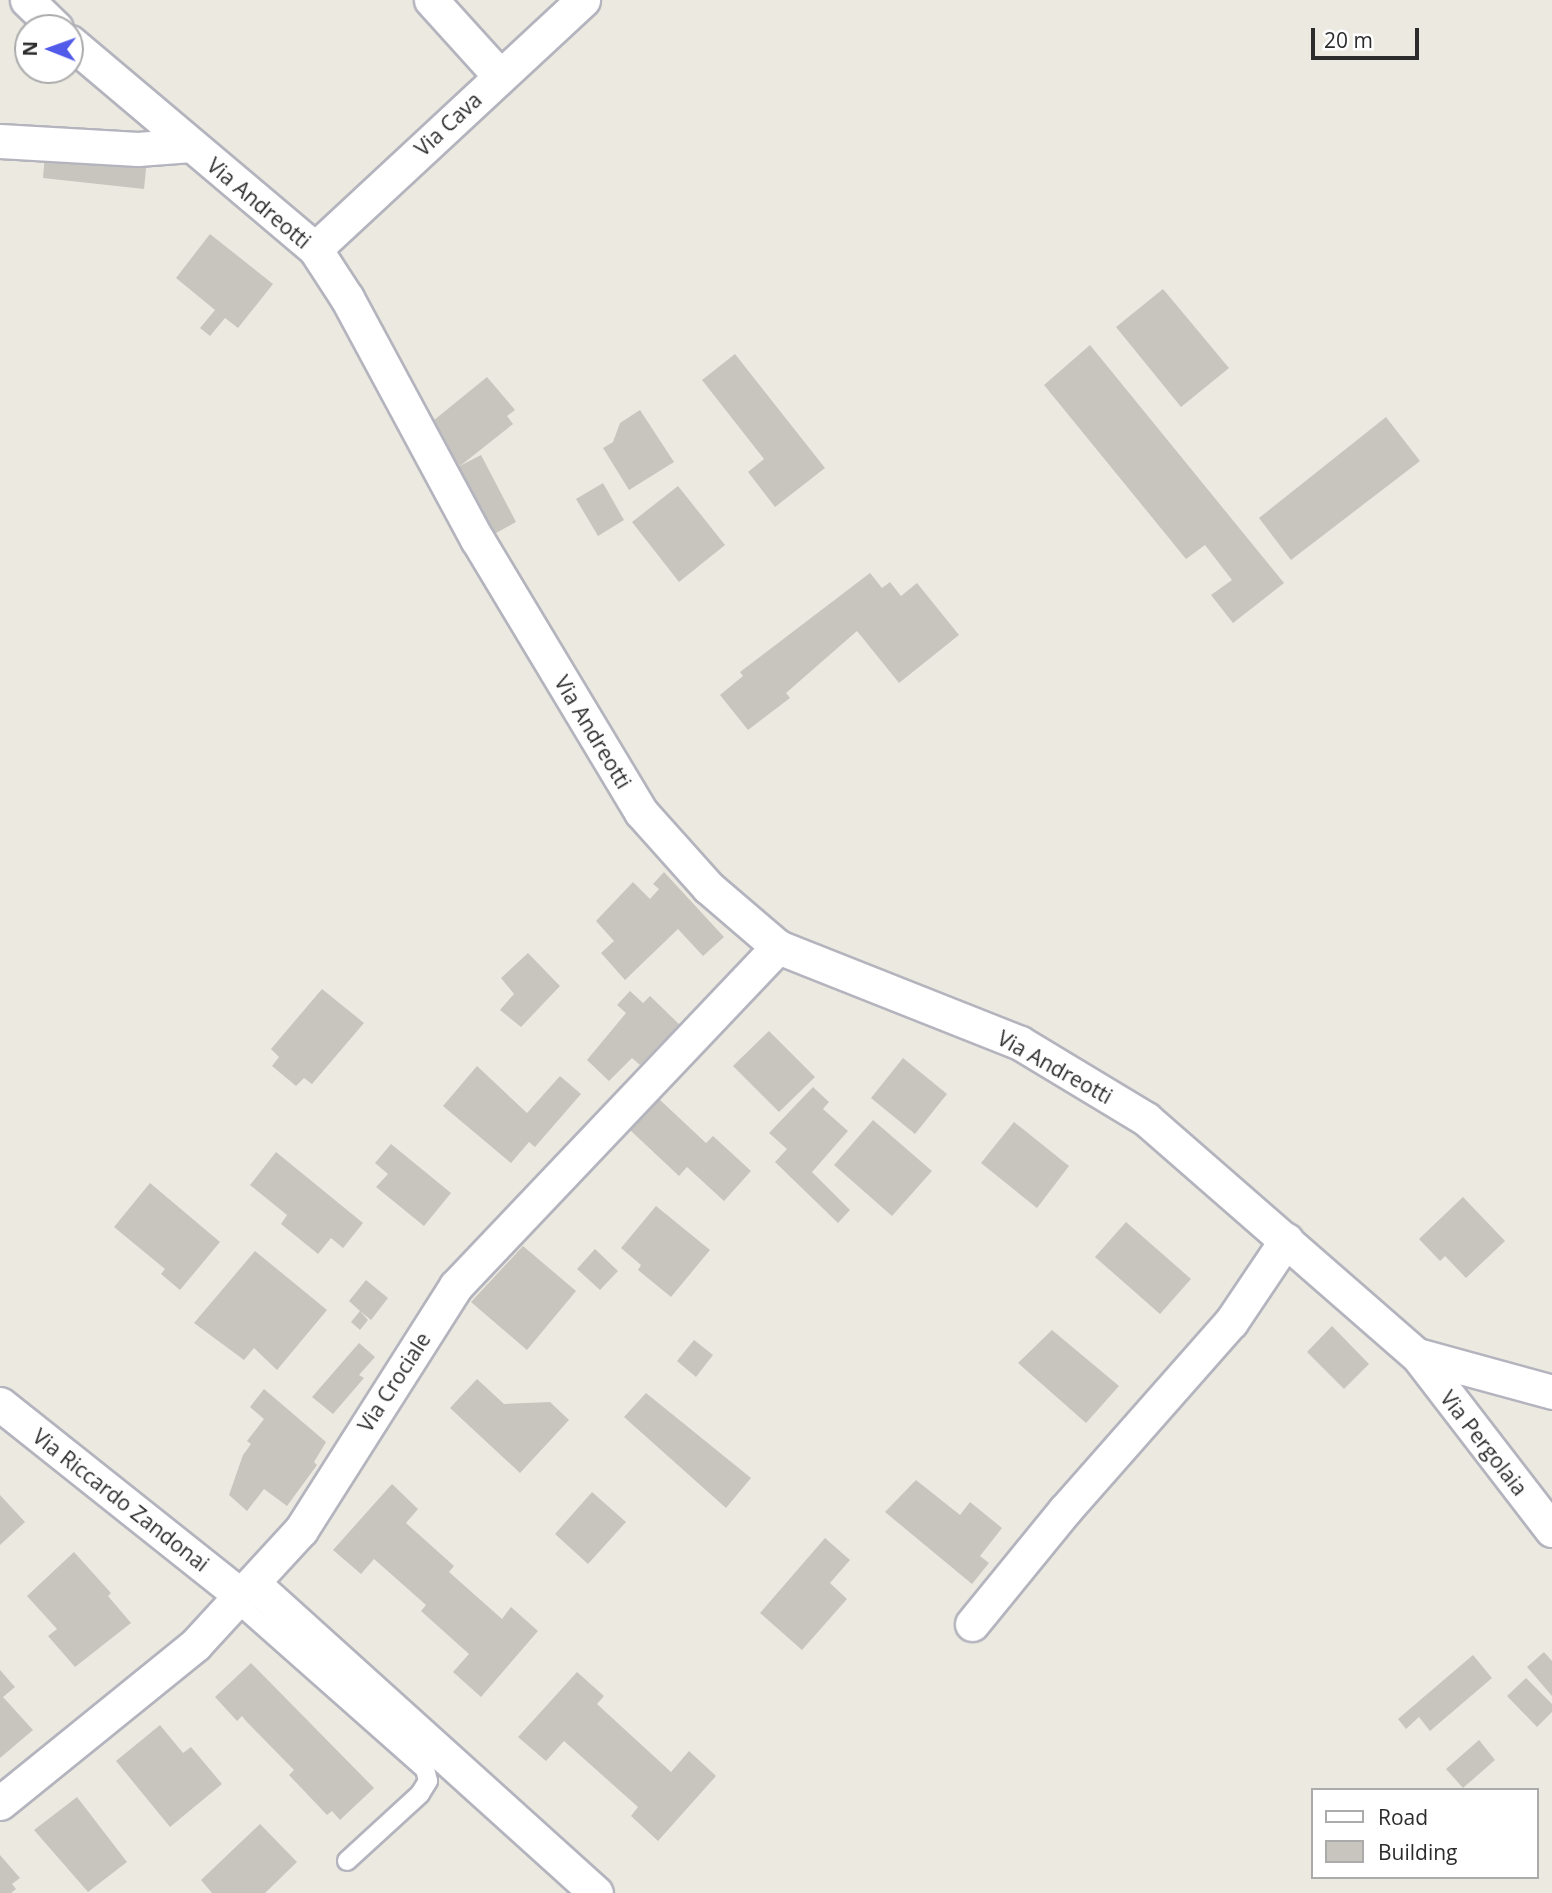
<!DOCTYPE html>
<html>
<head>
<meta charset="utf-8">
<style>
  body { margin:0 }
  #map { position:relative; width:1552px; height:1893px; overflow:hidden; background:#ece9e0; font-family:"Open Sans",sans-serif }
  div>[style] { position:absolute }
  .building>* { inset:0; background:#c8c5bf }
  .roads { filter:drop-shadow(2px 0 #b4b4be) drop-shadow(-2px 0 #b4b4be) drop-shadow(0 2px #b4b4be) drop-shadow(0 -2px #b4b4be) }
  .lane>* { height:18px; margin:-9px; padding:0 9px; transform-origin:9px; border-radius:9px; background:#fff }
  .street>* { height:33px; margin:-16.5px; padding:0 16.5px; transform-origin:16.5px; border-radius:16.5px; background:#fff }
  span { translate:-50% -50%; white-space:nowrap; text-align:center; line-height:1.15; -webkit-text-stroke:5px #fff; paint-order:stroke }
  .street-label { font-size:21px; color:#2c2c2c }
  .legend { position:absolute; left:1311px; top:1788px; width:228px; height:91px; box-sizing:border-box; background:#fff; border:2px solid #ababab; margin:0; padding:9px 12px; list-style:none; font-size:21px; color:#2c2c2c }
  .legend li { display:flex; align-items:center; gap:14px; height:35px }
  .legend b { width:35px; border:2px solid #ababab }
  .north { position:absolute; left:14px; top:14px; width:70px; height:70px; box-sizing:border-box; background:#fff; border:2px solid #ababab; border-radius:50%; rotate:271deg; font-size:19px; font-weight:700; line-height:28px; text-align:center; color:#2c2c2c }
  .north::after { content:''; display:block; margin:auto; width:24px; height:32px; background:#515ae9; clip-path:polygon(50% 0,100% 100%,50% 72%,0 100%) }
  .scale { position:absolute; left:1311px; top:28px; width:108px; height:32px; box-sizing:border-box; border:4px solid #2c2c2c; border-top:0; padding-left:9px; font-size:21px; line-height:24px; white-space:nowrap; color:#2c2c2c; -webkit-text-stroke:5px #fff; paint-order:stroke }
</style>
</head>
<body>
<div id="map">
  <div class="building">
    <i style="clip-path:polygon(45px 153px,147px 159px,144px 189px,43px 178px)"></i>
    <i style="clip-path:polygon(210px 234px,273px 284px,238px 328px,225px 318px,210px 336px,200px 328px,215px 310px,176px 278px)"></i>
    <i style="clip-path:polygon(1163px 289px,1229px 368px,1181px 407px,1116px 327px)"></i>
    <i style="clip-path:polygon(1090px 345px,1284px 583px,1233px 623px,1211px 595px,1232px 580px,1205px 545px,1186px 559px,1044px 385px)"></i>
    <i style="clip-path:polygon(735px 354px,825px 468px,775px 507px,748px 472px,764px 459px,702px 380px)"></i>
    <i style="clip-path:polygon(487px 377px,515px 410px,507px 416px,513px 424px,460px 466px,428px 425px)"></i>
    <i style="clip-path:polygon(640px 410px,674px 462px,629px 490px,603px 448px,613px 442px,620px 423px)"></i>
    <i style="clip-path:polygon(1386px 417px,1420px 461px,1291px 560px,1259px 518px)"></i>
    <i style="clip-path:polygon(481px 455px,516px 522px,489px 537px,454px 469px)"></i>
    <i style="clip-path:polygon(603px 483px,624px 520px,598px 536px,576px 499px)"></i>
    <i style="clip-path:polygon(678px 486px,725px 545px,679px 582px,632px 522px)"></i>
    <i style="clip-path:polygon(870px 573px,882px 588px,890px 582px,901px 596px,917px 583px,959px 635px,899px 683px,857px 631px,786px 693px,790px 698px,748px 730px,720px 695px,743px 676px,740px 672px)"></i>
    <i style="clip-path:polygon(664px 872px,724px 937px,703px 956px,678px 929px,625px 980px,601px 953px,614px 941px,596px 921px,633px 882px,650px 899px,659px 889px,653px 884px)"></i>
    <i style="clip-path:polygon(528px 953px,560px 986px,521px 1027px,500px 1010px,514px 994px,501px 978px)"></i>
    <i style="clip-path:polygon(322px 989px,364px 1023px,312px 1084px,304px 1078px,296px 1086px,272px 1066px,279px 1057px,271px 1049px)"></i>
    <i style="clip-path:polygon(630px 991px,643px 1003px,650px 996px,680px 1025px,640px 1065px,632px 1058px,609px 1081px,587px 1060px,626px 1013px,617px 1005px)"></i>
    <i style="clip-path:polygon(769px 1031px,815px 1077px,779px 1112px,733px 1066px)"></i>
    <i style="clip-path:polygon(903px 1058px,947px 1094px,915px 1134px,871px 1098px)"></i>
    <i style="clip-path:polygon(477px 1066px,527px 1113px,560px 1076px,581px 1094px,535px 1147px,529px 1142px,511px 1163px,443px 1106px)"></i>
    <i style="clip-path:polygon(813px 1087px,829px 1102px,823px 1109px,848px 1131px,812px 1172px,850px 1210px,838px 1223px,775px 1162px,787px 1149px,769px 1133px)"></i>
    <i style="clip-path:polygon(659px 1099px,706px 1143px,713px 1136px,751px 1171px,724px 1201px,687px 1167px,679px 1176px,630px 1130px)"></i>
    <i style="clip-path:polygon(873px 1120px,932px 1171px,892px 1216px,834px 1165px)"></i>
    <i style="clip-path:polygon(1014px 1122px,1069px 1166px,1037px 1208px,981px 1163px)"></i>
    <i style="clip-path:polygon(391px 1144px,451px 1193px,424px 1226px,376px 1187px,388px 1174px,375px 1163px)"></i>
    <i style="clip-path:polygon(276px 1152px,363px 1223px,343px 1248px,331px 1238px,318px 1254px,281px 1224px,287px 1215px,250px 1185px)"></i>
    <i style="clip-path:polygon(150px 1183px,220px 1242px,180px 1290px,161px 1274px,165px 1269px,114px 1227px)"></i>
    <i style="clip-path:polygon(1463px 1197px,1505px 1241px,1466px 1278px,1445px 1256px,1440px 1261px,1419px 1239px)"></i>
    <i style="clip-path:polygon(656px 1206px,710px 1250px,671px 1297px,638px 1270px,641px 1265px,621px 1248px)"></i>
    <i style="clip-path:polygon(1126px 1222px,1191px 1279px,1160px 1314px,1095px 1257px)"></i>
    <i style="clip-path:polygon(523px 1246px,576px 1291px,527px 1350px,471px 1302px)"></i>
    <i style="clip-path:polygon(595px 1249px,618px 1271px,600px 1290px,577px 1269px)"></i>
    <i style="clip-path:polygon(255px 1251px,327px 1310px,277px 1370px,254px 1348px,244px 1360px,194px 1323px)"></i>
    <i style="clip-path:polygon(366px 1280px,388px 1298px,371px 1320px,360px 1311px,368px 1320px,360px 1330px,351px 1322px,360px 1311px,349px 1301px)"></i>
    <i style="clip-path:polygon(1332px 1326px,1369px 1364px,1344px 1389px,1307px 1352px)"></i>
    <i style="clip-path:polygon(1052px 1330px,1119px 1386px,1086px 1423px,1018px 1363px)"></i>
    <i style="clip-path:polygon(694px 1340px,713px 1355px,696px 1377px,677px 1361px)"></i>
    <i style="clip-path:polygon(359px 1343px,375px 1357px,359px 1375px,364px 1378px,333px 1414px,312px 1397px)"></i>
    <i style="clip-path:polygon(477px 1379px,504px 1404px,550px 1402px,569px 1420px,520px 1473px,450px 1408px)"></i>
    <i style="clip-path:polygon(264px 1389px,326px 1442px,314px 1462px,317px 1465px,287px 1506px,264px 1489px,247px 1511px,229px 1495px,243px 1455px,251px 1444px,247px 1441px,264px 1419px,250px 1407px)"></i>
    <i style="clip-path:polygon(646px 1393px,751px 1478px,726px 1508px,624px 1417px)"></i>
    <i style="clip-path:polygon(916px 1480px,960px 1515px,970px 1502px,1002px 1528px,980px 1556px,989px 1563px,972px 1584px,885px 1512px)"></i>
    <i style="clip-path:polygon(392px 1484px,418px 1509px,406px 1523px,454px 1566px,449px 1572px,502px 1619px,511px 1607px,538px 1631px,481px 1697px,453px 1672px,469px 1654px,421px 1611px,426px 1605px,374px 1559px,361px 1574px,333px 1550px)"></i>
    <i style="clip-path:polygon(592px 1492px,626px 1522px,588px 1564px,555px 1534px)"></i>
    <i style="clip-path:polygon(0 1495px,25px 1522px,0 1545px)"></i>
    <i style="clip-path:polygon(825px 1538px,850px 1560px,830px 1583px,847px 1599px,802px 1650px,760px 1613px)"></i>
    <i style="clip-path:polygon(74px 1552px,111px 1593px,108px 1596px,131px 1623px,75px 1667px,48px 1636px,57px 1629px,27px 1596px)"></i>
    <i style="clip-path:polygon(1544px 1652px,1552px 1661px,1552px 1696px,1527px 1667px)"></i>
    <i style="clip-path:polygon(1473px 1655px,1492px 1678px,1430px 1731px,1419px 1717px,1406px 1729px,1398px 1719px)"></i>
    <i style="clip-path:polygon(251px 1663px,374px 1788px,340px 1820px,332px 1811px,327px 1815px,289px 1775px,294px 1770px,246px 1721px,242px 1716px,237px 1721px,215px 1697px)"></i>
    <i style="clip-path:polygon(0 1670px,15px 1687px,3px 1697px,33px 1730px,0 1758px)"></i>
    <i style="clip-path:polygon(577px 1672px,604px 1696px,597px 1704px,671px 1772px,689px 1751px,716px 1776px,658px 1841px,631px 1816px,638px 1807px,564px 1741px,546px 1761px,518px 1737px)"></i>
    <i style="clip-path:polygon(1526px 1678px,1552px 1704px,1552px 1712px,1537px 1727px,1507px 1696px)"></i>
    <i style="clip-path:polygon(160px 1725px,183px 1753px,191px 1747px,222px 1784px,170px 1827px,116px 1761px)"></i>
    <i style="clip-path:polygon(1479px 1740px,1495px 1760px,1463px 1788px,1446px 1769px)"></i>
    <i style="clip-path:polygon(77px 1797px,127px 1862px,88px 1892px,34px 1830px)"></i>
    <i style="clip-path:polygon(260px 1824px,297px 1862px,265px 1893px,212px 1893px,201px 1880px)"></i>
    <i style="clip-path:polygon(0 1855px,20px 1878px,12px 1884px,16px 1889px,11px 1893px,0 1893px)"></i>
  </div>
  <div class="roads">
    <div class="lane">
      <i style="left:236px;top:1602px;width:252px;rotate:41.5deg"></i>
      <i style="left:425px;top:1769px;width:12px;rotate:76deg"></i>
      <i style="left:428px;top:1781px;width:15px;rotate:122deg"></i>
      <i style="left:420px;top:1794px;width:99px;rotate:137.5deg"></i>
    </div>
    <div class="street">
      <i style="left:27px;top:0;width:40px;rotate:44deg"></i>
      <i style="left:431px;top:0;width:101px;rotate:47.8deg"></i>
      <i style="left:70px;top:42px;width:321px;rotate:40.2deg"></i>
      <i style="left:315px;top:249px;width:59px;rotate:56.9deg"></i>
      <i style="left:347px;top:298px;width:274px;rotate:61.7deg"></i>
      <i style="left:477px;top:539px;width:318px;rotate:59deg"></i>
      <i style="left:641px;top:812px;width:101px;rotate:48.2deg"></i>
      <i style="left:708px;top:887px;width:92px;rotate:40.6deg"></i>
      <i style="left:778px;top:947px;width:260px;rotate:21.6deg"></i>
      <i style="left:1020px;top:1043px;width:147px;rotate:31.1deg"></i>
      <i style="left:1146px;top:1119px;width:359px;rotate:41.1deg"></i>
      <i style="left:1417px;top:1355px;width:140px;rotate:15.3deg"></i>
      <i style="left:0;top:141px;width:138px;rotate:3.3deg"></i>
      <i style="left:138px;top:149px;width:53px;rotate:-4.3deg"></i>
      <i style="left:315px;top:249px;width:366px;rotate:-42.9deg"></i>
      <i style="left:1417px;top:1355px;width:221px;rotate:52.4deg"></i>
      <i style="left:0;top:1404px;width:308px;rotate:38.5deg"></i>
      <i style="left:253px;top:1583px;width:462px;rotate:42.1deg"></i>
      <i style="left:972px;top:1624px;width:147px;rotate:-50.8deg"></i>
      <i style="left:1065px;top:1510px;width:251px;rotate:-48.6deg"></i>
      <i style="left:1231px;top:1322px;width:99px;rotate:-56.1deg"></i>
      <i style="left:0;top:1803px;width:252px;rotate:-39deg"></i>
      <i style="left:196px;top:1644px;width:155px;rotate:-47.4deg"></i>
      <i style="left:301px;top:1530px;width:289px;rotate:-57.6deg"></i>
      <i style="left:456px;top:1286px;width:468px;rotate:-46.5deg"></i>
    </div>
  </div>
  <div class="street-label">
    <span style="left:448px;top:124px;rotate:-43deg">Via Cava</span>
    <span style="left:259px;top:203px;rotate:40deg">Via Andreotti</span>
    <span style="left:593px;top:732px;rotate:59deg">Via Andreotti</span>
    <span style="left:1055px;top:1067px;rotate:29deg">Via Andreotti</span>
    <span style="left:394px;top:1382px;rotate:-57deg">Via Crociale</span>
    <span style="left:1484px;top:1443px;rotate:52deg">Via Pergolaia</span>
    <span style="left:121px;top:1500px;rotate:38deg">Via Riccardo Zandonai</span>
  </div>
  <ul class="legend">
  <li><b style="height:9px;background:#fff"></b>Road</li>
  <li><b style="height:19px;background:#c8c5bf"></b>Building</li>
  </ul>
  <div class="north">N</div>
  <div class="scale">20 m</div>
</div>
</body>
</html>
